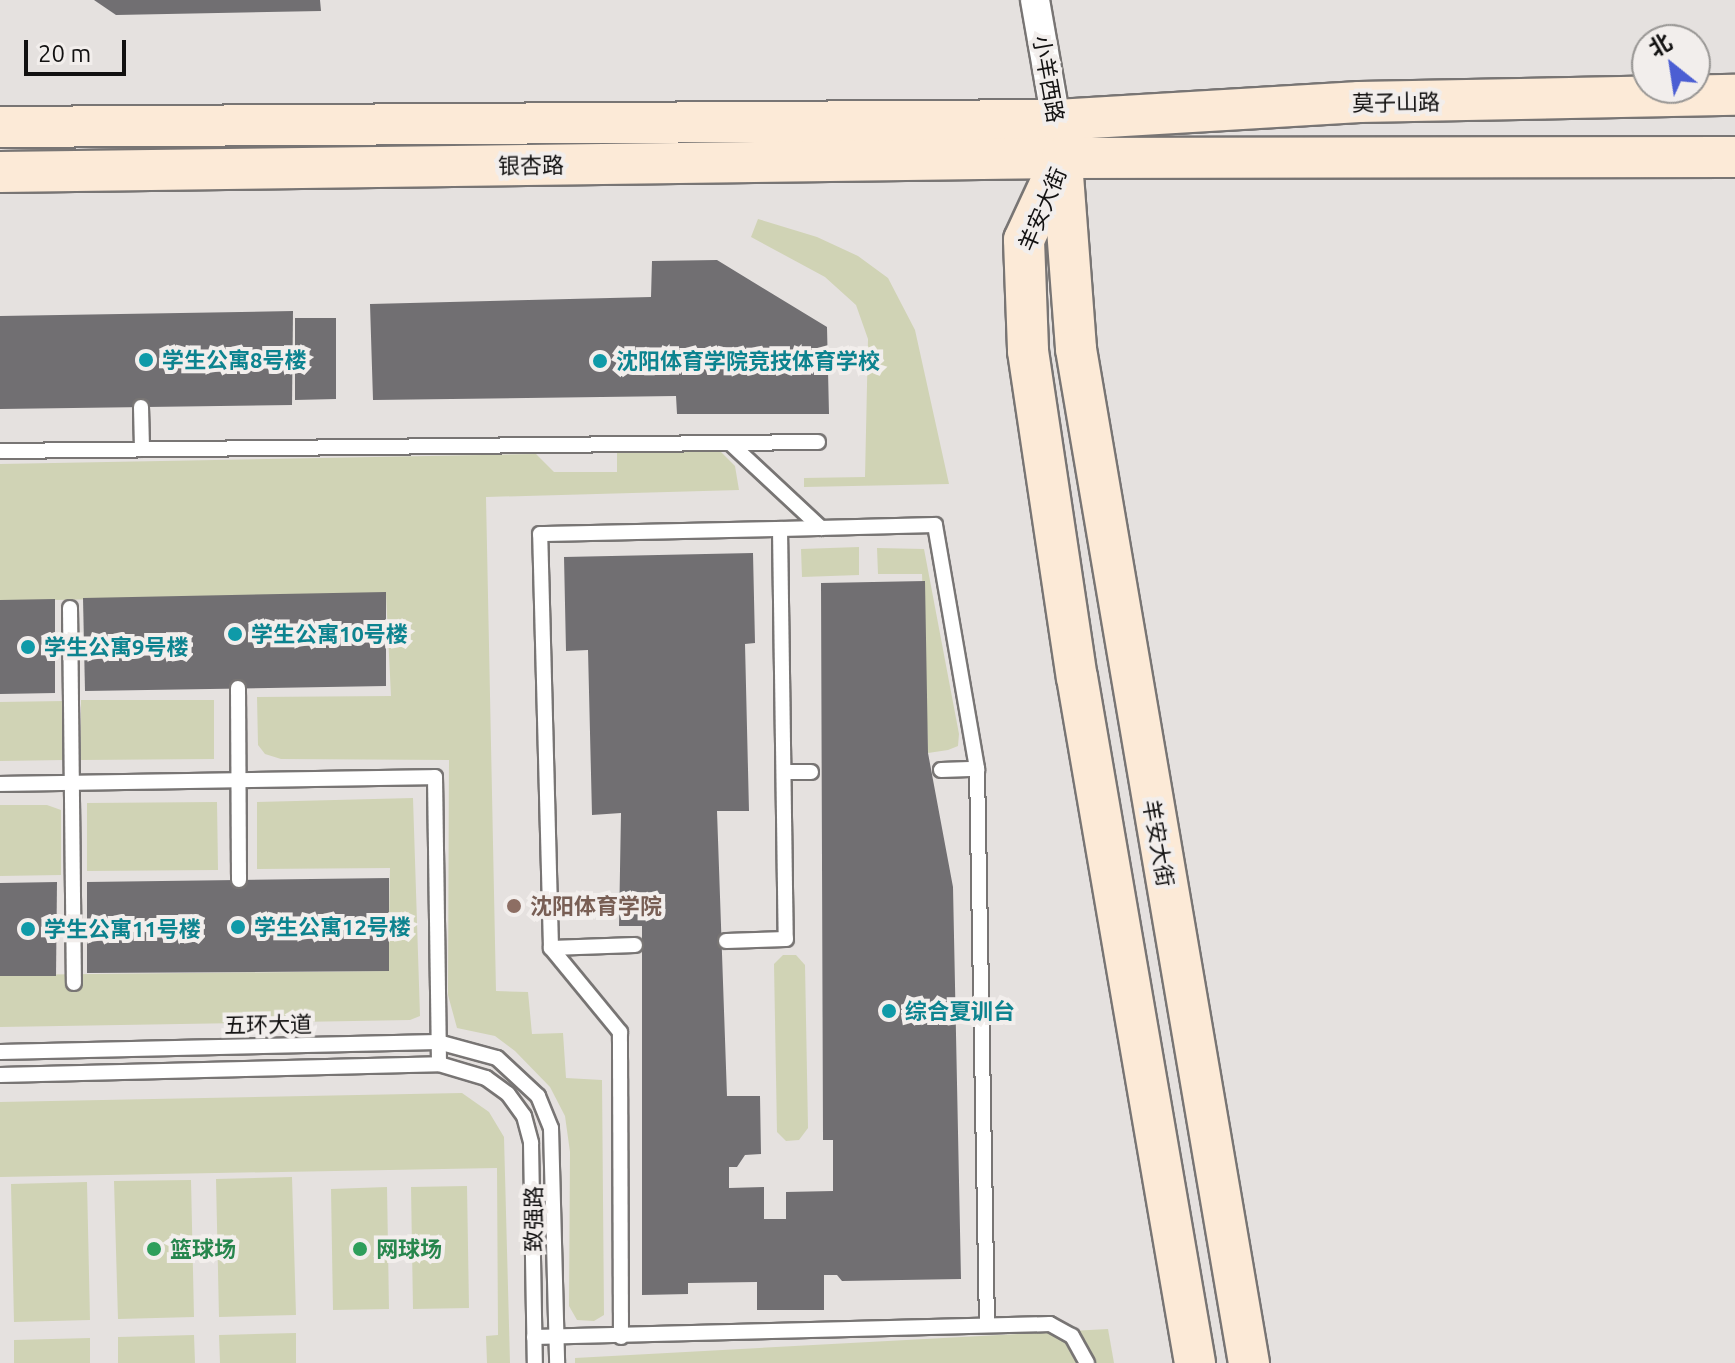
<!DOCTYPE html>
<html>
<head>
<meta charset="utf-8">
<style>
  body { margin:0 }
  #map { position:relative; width:1735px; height:1363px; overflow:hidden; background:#e5e1df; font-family:Ubuntu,"Noto Sans SC",sans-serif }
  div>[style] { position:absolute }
  .green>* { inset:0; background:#d0d3b5 }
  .building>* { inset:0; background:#716f72 }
  .roads { filter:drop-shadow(2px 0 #787574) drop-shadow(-2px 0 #787574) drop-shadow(0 2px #787574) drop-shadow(0 -2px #787574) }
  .lane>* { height:14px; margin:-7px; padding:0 7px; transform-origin:7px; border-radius:7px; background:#fff }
  .street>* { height:28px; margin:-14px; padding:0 14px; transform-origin:14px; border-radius:14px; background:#fff }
  .secondary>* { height:40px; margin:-20px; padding:0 20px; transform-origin:20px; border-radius:20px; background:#fcead7 }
  .dots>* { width:22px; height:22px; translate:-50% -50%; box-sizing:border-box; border:4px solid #f2eeec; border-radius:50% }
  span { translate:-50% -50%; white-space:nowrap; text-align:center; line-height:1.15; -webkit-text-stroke:8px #f2eeec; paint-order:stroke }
  .street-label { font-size:22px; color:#121111 }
  .culture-label { font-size:22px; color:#0d838f; font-weight:700 }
  .left { translate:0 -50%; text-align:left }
  .education-label { font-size:22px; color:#785e54; font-weight:700 }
  .leisure-label { font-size:22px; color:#27864d; font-weight:700 }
  .north { position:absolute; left:1631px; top:24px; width:80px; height:80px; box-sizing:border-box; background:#f2eeec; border:2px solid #989694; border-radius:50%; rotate:330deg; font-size:22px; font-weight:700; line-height:32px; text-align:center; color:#121111 }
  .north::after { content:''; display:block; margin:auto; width:28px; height:36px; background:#4b5ed3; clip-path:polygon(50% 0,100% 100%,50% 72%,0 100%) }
  .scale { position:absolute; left:24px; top:40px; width:102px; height:36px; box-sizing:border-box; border:4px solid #121111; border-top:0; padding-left:10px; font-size:24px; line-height:28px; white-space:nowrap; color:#121111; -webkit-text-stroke:6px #f2eeec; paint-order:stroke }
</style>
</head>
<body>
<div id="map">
  <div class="green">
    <i style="clip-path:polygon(758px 219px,817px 237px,858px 256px,888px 278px,915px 330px,949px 484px,804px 487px,804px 478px,865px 477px,868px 339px,856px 305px,825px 277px,751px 237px)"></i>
    <i style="clip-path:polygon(719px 450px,735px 466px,739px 490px,486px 497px,496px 991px,528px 992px,532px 1034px,563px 1033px,566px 1078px,602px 1080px,604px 1315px,594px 1321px,577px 1320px,569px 1306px,570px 1152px,565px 1116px,550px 1087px,515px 1051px,495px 1036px,457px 1028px,448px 995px,449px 760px,281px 759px,265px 754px,258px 745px,257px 697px,391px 696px,386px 594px,0 601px,0 464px,536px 454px,554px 472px,617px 472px,617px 452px)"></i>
    <i style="clip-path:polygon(859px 547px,859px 575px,802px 577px,801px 549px)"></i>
    <i style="clip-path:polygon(877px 548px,924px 549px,959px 734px,958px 746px,948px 750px,928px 753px,922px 574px,878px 574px)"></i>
    <i style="clip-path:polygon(81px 700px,214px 700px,214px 759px,81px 760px)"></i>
    <i style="clip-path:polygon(64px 701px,64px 760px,0 761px,0 702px)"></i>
    <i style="clip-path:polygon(413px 798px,420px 1016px,410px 1020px,0 1027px,0 975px,388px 971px,390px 868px,257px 869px,257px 802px)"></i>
    <i style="clip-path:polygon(217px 802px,218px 870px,87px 871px,87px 803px)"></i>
    <i style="clip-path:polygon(0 805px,47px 805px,61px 810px,61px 875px,0 876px)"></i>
    <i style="clip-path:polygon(783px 955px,796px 955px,805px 965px,808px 1128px,799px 1140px,786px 1141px,777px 1132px,774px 964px)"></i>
    <i style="clip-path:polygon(462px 1093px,489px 1112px,504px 1137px,510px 1363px,487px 1363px,486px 1336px,498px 1335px,497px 1168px,0 1177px,0 1102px)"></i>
    <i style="clip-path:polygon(292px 1177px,296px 1315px,219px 1317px,216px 1179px)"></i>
    <i style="clip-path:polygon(191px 1180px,194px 1317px,118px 1319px,114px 1181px)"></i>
    <i style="clip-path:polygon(87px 1182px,90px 1320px,14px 1322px,11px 1184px)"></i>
    <i style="clip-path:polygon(467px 1186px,469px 1308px,413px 1309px,411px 1187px)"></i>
    <i style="clip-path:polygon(387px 1187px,389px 1309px,333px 1310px,331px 1189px)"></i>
    <i style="clip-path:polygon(1108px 1329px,1114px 1363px,575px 1363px,575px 1358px)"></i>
    <i style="clip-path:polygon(296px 1333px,296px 1363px,220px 1363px,219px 1335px)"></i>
    <i style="clip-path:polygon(194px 1335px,195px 1363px,118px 1363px,118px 1337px)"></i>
    <i style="clip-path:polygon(90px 1338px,90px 1363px,14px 1363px,14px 1340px)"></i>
  </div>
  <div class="building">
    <i style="clip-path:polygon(94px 0,320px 0,321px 11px,116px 15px)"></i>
    <i style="clip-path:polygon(717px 260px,827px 327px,829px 414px,677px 414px,676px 396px,373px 400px,370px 304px,651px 297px,652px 261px)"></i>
    <i style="clip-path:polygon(293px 311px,292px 405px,0 409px,0 316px)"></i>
    <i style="clip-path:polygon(295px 318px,336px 318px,336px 399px,295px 400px)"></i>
    <i style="clip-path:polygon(753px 553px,755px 643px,745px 644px,749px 811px,717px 811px,727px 1096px,760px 1096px,761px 1154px,745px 1155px,737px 1167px,729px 1167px,729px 1188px,764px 1187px,764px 1219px,786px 1219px,786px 1192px,833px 1191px,833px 1140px,823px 1140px,821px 583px,925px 581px,928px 753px,953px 887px,961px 1279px,842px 1281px,837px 1275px,824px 1275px,824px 1310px,757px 1310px,757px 1282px,688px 1283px,688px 1294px,642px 1295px,642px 926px,619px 926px,621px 813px,592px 815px,588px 650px,566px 651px,564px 557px)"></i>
    <i style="clip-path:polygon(386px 592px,386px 686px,85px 691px,83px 598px)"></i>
    <i style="clip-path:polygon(55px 599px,55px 693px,0 694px,0 600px)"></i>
    <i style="clip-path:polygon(389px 878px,389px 971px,87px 973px,87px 882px)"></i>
    <i style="clip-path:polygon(57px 882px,56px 976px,0 976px,0 883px)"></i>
  </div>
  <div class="roads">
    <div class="lane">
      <i style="left:141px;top:407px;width:42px;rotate:88.6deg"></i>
      <i style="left:730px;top:443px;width:125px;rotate:43deg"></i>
      <i style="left:0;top:451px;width:818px;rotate:-0.63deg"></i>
      <i style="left:780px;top:529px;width:155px;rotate:-1.5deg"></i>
      <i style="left:935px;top:525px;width:248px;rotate:80.2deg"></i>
      <i style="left:977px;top:769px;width:556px;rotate:88.97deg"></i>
      <i style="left:70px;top:608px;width:375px;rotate:89.4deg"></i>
      <i style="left:238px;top:688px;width:192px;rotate:89.7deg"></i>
      <i style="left:941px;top:770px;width:36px;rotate:-2deg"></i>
      <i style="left:784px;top:772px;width:27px"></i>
      <i style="left:0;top:784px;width:435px;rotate:-0.9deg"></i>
      <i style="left:435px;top:777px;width:287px;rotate:89.2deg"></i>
      <i style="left:551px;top:948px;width:84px;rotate:-2deg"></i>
      <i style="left:0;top:1052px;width:438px;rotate:-1.3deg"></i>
      <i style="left:438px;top:1042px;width:61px;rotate:15.2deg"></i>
      <i style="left:497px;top:1058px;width:56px;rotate:42.8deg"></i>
      <i style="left:538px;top:1096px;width:35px;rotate:68deg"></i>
      <i style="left:551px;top:1128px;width:235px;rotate:88.5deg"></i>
      <i style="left:0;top:1075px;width:439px;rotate:-1.4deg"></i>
      <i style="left:439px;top:1064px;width:49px;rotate:16.6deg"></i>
      <i style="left:486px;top:1078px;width:27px;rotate:36deg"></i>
      <i style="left:508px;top:1094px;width:27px;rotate:54deg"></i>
      <i style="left:524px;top:1116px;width:28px;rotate:75deg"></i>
      <i style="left:531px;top:1143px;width:220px;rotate:89deg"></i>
      <i style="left:534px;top:1337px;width:516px;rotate:-1.44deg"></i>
      <i style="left:1050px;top:1324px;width:25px;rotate:29deg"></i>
      <i style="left:1072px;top:1336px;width:31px;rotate:61deg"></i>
      <i style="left:621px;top:1337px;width:305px;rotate:-90.2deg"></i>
      <i style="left:620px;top:1032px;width:109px;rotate:-129.4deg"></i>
      <i style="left:551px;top:948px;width:414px;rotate:-91.5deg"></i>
      <i style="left:540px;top:534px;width:240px;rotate:-1.2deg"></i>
      <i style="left:780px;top:529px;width:410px;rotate:89.2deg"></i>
      <i style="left:786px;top:939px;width:60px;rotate:178.1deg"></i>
    </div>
    <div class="street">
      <i style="left:1035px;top:0;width:140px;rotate:80.1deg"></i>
    </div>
    <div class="secondary">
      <i style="left:0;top:127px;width:1057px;rotate:-0.38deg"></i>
      <i style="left:1057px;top:120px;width:303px;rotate:-3.4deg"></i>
      <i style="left:1359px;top:102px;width:376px;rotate:-1.1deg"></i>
      <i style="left:1062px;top:158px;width:90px;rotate:114.9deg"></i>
      <i style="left:1024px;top:240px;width:111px;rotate:87.9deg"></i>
      <i style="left:1028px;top:351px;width:330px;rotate:81.5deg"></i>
      <i style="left:1077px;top:677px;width:696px;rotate:80.24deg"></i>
      <i style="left:1062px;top:162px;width:188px;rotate:85.7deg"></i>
      <i style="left:1076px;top:349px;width:1029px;rotate:80.32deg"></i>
      <i style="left:0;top:172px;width:1062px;rotate:-0.76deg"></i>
      <i style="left:1062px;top:158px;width:673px;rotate:-0.09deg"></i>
    </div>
  </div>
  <div class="dots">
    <i style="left:146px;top:360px;background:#0f9aa8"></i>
    <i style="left:600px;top:361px;background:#0f9aa8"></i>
    <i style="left:235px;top:634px;background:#0f9aa8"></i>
    <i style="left:28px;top:647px;background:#0f9aa8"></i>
    <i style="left:514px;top:906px;background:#8d6e63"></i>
    <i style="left:238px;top:927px;background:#0f9aa8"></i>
    <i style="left:28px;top:929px;background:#0f9aa8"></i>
    <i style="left:889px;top:1011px;background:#0f9aa8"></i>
    <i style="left:154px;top:1249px;background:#2e9e5b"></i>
    <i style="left:360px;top:1249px;background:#2e9e5b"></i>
  </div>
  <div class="street-label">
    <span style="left:1049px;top:79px;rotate:80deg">小羊西路</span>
    <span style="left:1396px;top:102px;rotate:-1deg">莫子山路</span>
    <span style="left:531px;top:165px;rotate:-1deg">银杏路</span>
    <span style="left:1042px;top:209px;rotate:-67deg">羊安大街</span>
    <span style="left:1159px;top:843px;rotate:80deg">羊安大街</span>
    <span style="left:268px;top:1024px;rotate:-1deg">五环大道</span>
    <span style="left:533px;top:1219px;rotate:-90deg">致强路</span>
  </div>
  <div class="culture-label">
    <span class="left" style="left:162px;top:360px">学生公寓8号楼</span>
    <span class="left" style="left:616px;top:361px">沈阳体育学院竞技体育学校</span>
    <span class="left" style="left:251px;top:634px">学生公寓10号楼</span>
    <span class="left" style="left:44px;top:647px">学生公寓9号楼</span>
    <span class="left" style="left:254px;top:927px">学生公寓12号楼</span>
    <span class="left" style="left:44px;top:929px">学生公寓11号楼</span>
    <span class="left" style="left:905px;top:1011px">综合夏训台</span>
  </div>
  <div class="education-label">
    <span class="left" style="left:530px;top:906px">沈阳体育学院</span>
  </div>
  <div class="leisure-label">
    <span class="left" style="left:170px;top:1249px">篮球场</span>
    <span class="left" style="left:376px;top:1249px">网球场</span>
  </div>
  <div class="north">北</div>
  <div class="scale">20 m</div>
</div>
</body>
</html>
